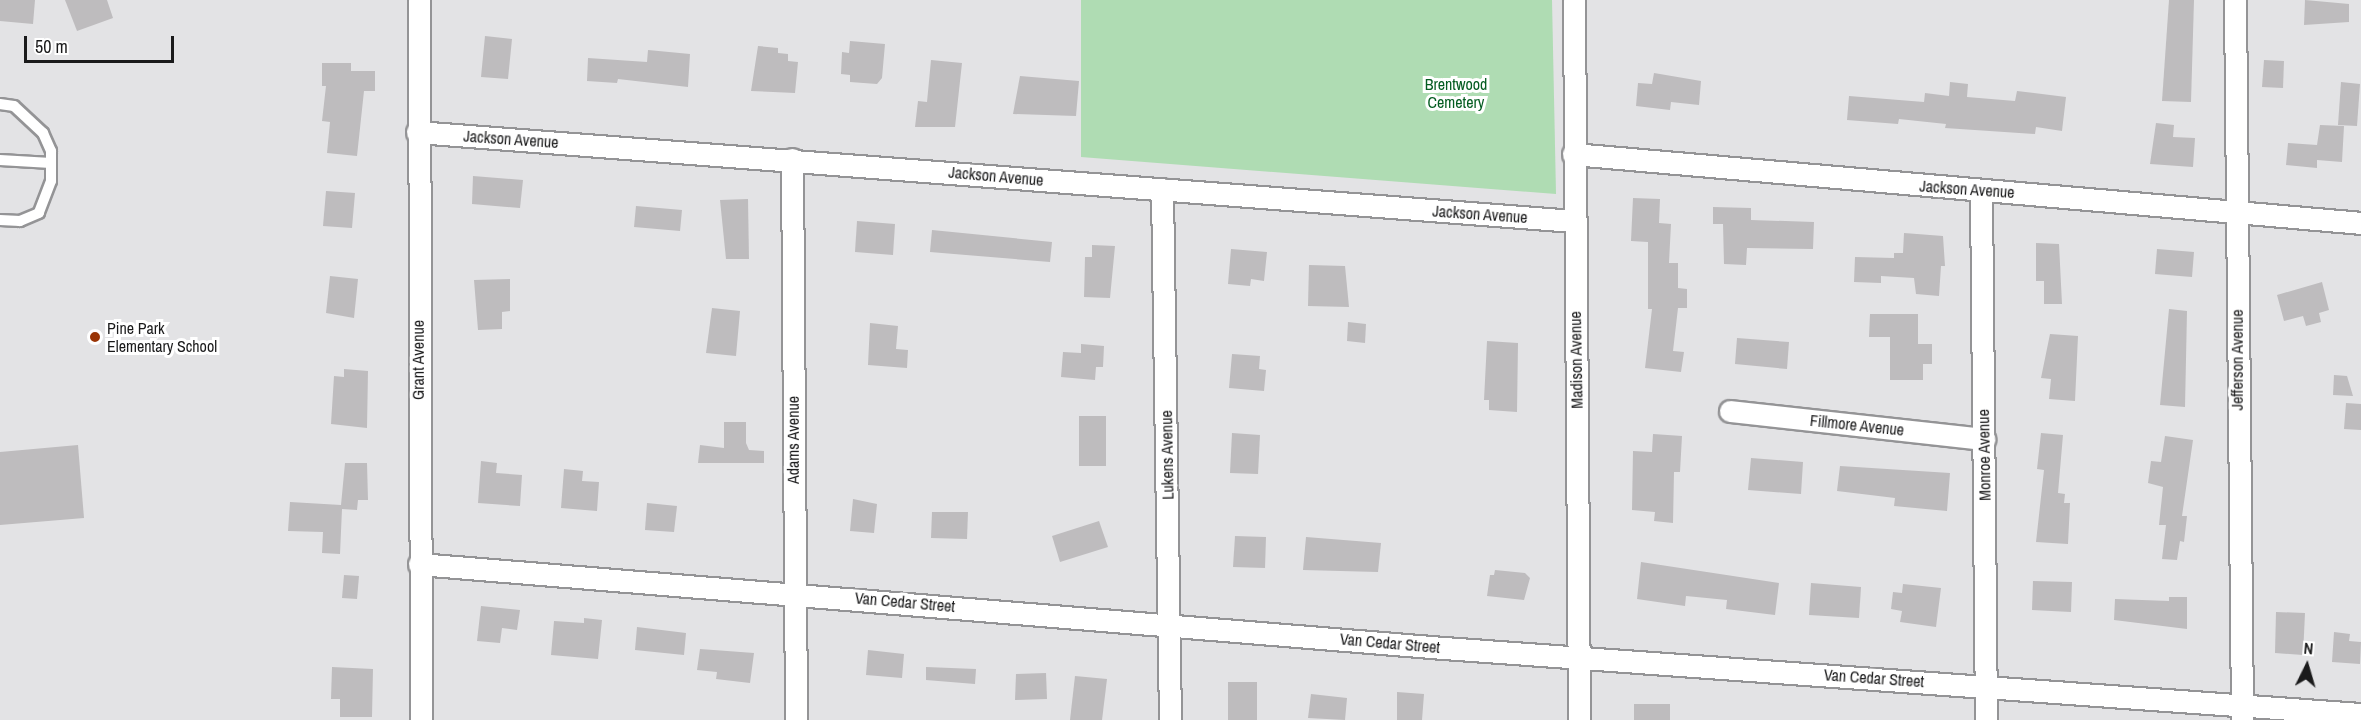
<!DOCTYPE html>
<html>
<head>
<meta charset="utf-8">
<style>
  body { margin:0 }
  #map { position:relative; width:2361px; height:720px; overflow:hidden; background:#e3e3e5; font-family:"Archivo Narrow",sans-serif }
  div>[style] { position:absolute }
  .green>* { inset:0; background:#afdcb3 }
  .building>* { inset:0; background:#bebcbe }
  .roads { filter:drop-shadow(2px 0 #949496) drop-shadow(-2px 0 #949496) drop-shadow(0 2px #949496) drop-shadow(0 -2px #949496) }
  .service>* { height:10px; margin:-5px; padding:0 5px; transform-origin:5px; border-radius:5px; background:#fff }
  .minor>* { height:21px; margin:-10.5px; padding:0 10.5px; transform-origin:10.5px; border-radius:10.5px; background:#fff }
  .dots>* { width:16px; height:16px; translate:-50% -50%; box-sizing:border-box; border:3px solid #fff; border-radius:50% }
  span { translate:-50% -50%; white-space:nowrap; text-align:center; line-height:1.15; -webkit-text-stroke:6px #fff; paint-order:stroke }
  .park-label { font-size:16px; color:#045c21 }
  .street-label { font-size:16px; color:#1a1a1b }
  .poi-label { font-size:16px; color:#1a1a1b }
  .left { translate:0 -50%; text-align:left }
  .north { position:absolute; left:2277px; top:636px; width:60px; height:60px; -webkit-text-stroke:4px #fff; paint-order:stroke; rotate:5deg; font-size:16px; font-weight:700; line-height:24px; text-align:center; color:#1a1a1b }
  .north::after { content:''; display:block; margin:auto; width:21px; height:27px; background:#1a1a1b; clip-path:polygon(50% 0,100% 100%,50% 72%,0 100%) }
  .scale { position:absolute; left:24px; top:36px; width:150px; height:27px; box-sizing:border-box; border:3px solid #1a1a1b; border-top:0; padding-left:8px; font-size:18px; line-height:21px; white-space:nowrap; color:#1a1a1b; -webkit-text-stroke:4px #fff; paint-order:stroke }
</style>
</head>
<body>
<div id="map">
  <div class="green">
    <i style="clip-path:polygon(1081px 0,1552px 0,1556px 194px,1081px 157px)"></i>
  </div>
  <div class="building">
    <i style="clip-path:polygon(0 0,35px 0,33px 24px,0 21px)"></i>
    <i style="clip-path:polygon(65px 0,107px 0,113px 18px,77px 31px)"></i>
    <i style="clip-path:polygon(2169px 0,2194px 0,2191px 102px,2162px 101px)"></i>
    <i style="clip-path:polygon(2305px 0,2349px 4px,2349px 22px,2304px 25px)"></i>
    <i style="clip-path:polygon(485px 36px,512px 39px,508px 79px,481px 77px)"></i>
    <i style="clip-path:polygon(850px 41px,885px 44px,882px 78px,877px 84px,850px 82px,850px 75px,841px 74px,842px 52px,849px 53px)"></i>
    <i style="clip-path:polygon(758px 46px,778px 48px,778px 53px,788px 54px,788px 61px,798px 62px,795px 93px,751px 91px)"></i>
    <i style="clip-path:polygon(648px 50px,690px 54px,688px 87px,618px 79px,617px 83px,587px 81px,588px 58px,647px 62px)"></i>
    <i style="clip-path:polygon(931px 60px,962px 63px,955px 127px,915px 127px,918px 101px,927px 102px)"></i>
    <i style="clip-path:polygon(2264px 60px,2284px 61px,2283px 88px,2262px 87px)"></i>
    <i style="clip-path:polygon(322px 63px,351px 63px,351px 71px,375px 71px,375px 91px,364px 91px,357px 156px,327px 153px,330px 122px,322px 121px,326px 86px,322px 86px)"></i>
    <i style="clip-path:polygon(1654px 73px,1701px 81px,1699px 105px,1671px 102px,1670px 110px,1636px 106px,1638px 83px,1652px 84px)"></i>
    <i style="clip-path:polygon(1020px 76px,1079px 81px,1076px 116px,1013px 114px)"></i>
    <i style="clip-path:polygon(1950px 82px,1968px 84px,1967px 97px,2015px 101px,2017px 91px,2066px 97px,2062px 131px,2036px 127px,2035px 134px,1945px 128px,1946px 124px,1899px 119px,1898px 124px,1847px 120px,1849px 96px,1924px 102px,1925px 93px,1949px 96px)"></i>
    <i style="clip-path:polygon(2341px 82px,2360px 84px,2357px 126px,2338px 125px)"></i>
    <i style="clip-path:polygon(2156px 123px,2174px 125px,2173px 137px,2195px 138px,2193px 167px,2150px 164px)"></i>
    <i style="clip-path:polygon(2320px 125px,2344px 126px,2342px 162px,2317px 160px,2317px 168px,2286px 165px,2288px 143px,2317px 145px)"></i>
    <i style="clip-path:polygon(473px 176px,523px 180px,520px 208px,472px 204px)"></i>
    <i style="clip-path:polygon(326px 191px,355px 193px,352px 228px,323px 226px)"></i>
    <i style="clip-path:polygon(1633px 198px,1660px 199px,1659px 223px,1671px 224px,1669px 263px,1678px 263px,1678px 288px,1687px 289px,1687px 308px,1678px 308px,1673px 351px,1684px 352px,1681px 372px,1645px 368px,1652px 309px,1648px 309px,1648px 242px,1631px 241px)"></i>
    <i style="clip-path:polygon(748px 199px,749px 259px,726px 259px,720px 200px)"></i>
    <i style="clip-path:polygon(636px 206px,682px 210px,680px 231px,634px 227px)"></i>
    <i style="clip-path:polygon(1713px 207px,1751px 208px,1751px 220px,1814px 222px,1813px 249px,1747px 248px,1746px 265px,1724px 264px,1723px 224px,1713px 224px)"></i>
    <i style="clip-path:polygon(857px 221px,895px 224px,893px 255px,855px 252px)"></i>
    <i style="clip-path:polygon(932px 230px,1052px 242px,1050px 262px,930px 252px)"></i>
    <i style="clip-path:polygon(1904px 233px,1943px 236px,1945px 266px,1941px 266px,1939px 296px,1916px 294px,1914px 278px,1881px 276px,1881px 283px,1854px 282px,1855px 257px,1894px 258px,1894px 253px,1903px 253px)"></i>
    <i style="clip-path:polygon(2036px 243px,2059px 244px,2062px 304px,2044px 304px,2044px 281px,2036px 281px)"></i>
    <i style="clip-path:polygon(1092px 245px,1115px 246px,1110px 298px,1084px 297px,1085px 257px,1092px 257px)"></i>
    <i style="clip-path:polygon(1231px 249px,1267px 252px,1264px 281px,1251px 279px,1250px 286px,1228px 284px)"></i>
    <i style="clip-path:polygon(2157px 249px,2194px 252px,2192px 277px,2155px 274px)"></i>
    <i style="clip-path:polygon(1309px 265px,1345px 266px,1349px 307px,1308px 306px)"></i>
    <i style="clip-path:polygon(330px 276px,358px 279px,354px 318px,326px 313px)"></i>
    <i style="clip-path:polygon(510px 279px,510px 311px,502px 312px,502px 329px,478px 330px,474px 280px)"></i>
    <i style="clip-path:polygon(2322px 282px,2329px 310px,2319px 313px,2321px 322px,2306px 326px,2303px 316px,2284px 321px,2277px 295px)"></i>
    <i style="clip-path:polygon(712px 308px,740px 311px,736px 356px,706px 353px)"></i>
    <i style="clip-path:polygon(2169px 309px,2187px 311px,2185px 407px,2160px 405px)"></i>
    <i style="clip-path:polygon(1870px 314px,1918px 314px,1918px 344px,1932px 344px,1932px 364px,1923px 364px,1923px 380px,1890px 380px,1890px 337px,1869px 337px)"></i>
    <i style="clip-path:polygon(1348px 322px,1366px 324px,1365px 343px,1347px 341px)"></i>
    <i style="clip-path:polygon(870px 323px,898px 326px,896px 349px,908px 350px,907px 368px,868px 365px)"></i>
    <i style="clip-path:polygon(2050px 334px,2078px 336px,2075px 401px,2049px 399px,2051px 379px,2041px 378px)"></i>
    <i style="clip-path:polygon(1737px 338px,1789px 342px,1787px 369px,1735px 364px)"></i>
    <i style="clip-path:polygon(1487px 341px,1518px 343px,1517px 412px,1489px 410px,1489px 400px,1484px 400px)"></i>
    <i style="clip-path:polygon(1081px 344px,1104px 346px,1103px 367px,1096px 367px,1095px 380px,1061px 377px,1063px 352px,1081px 353px)"></i>
    <i style="clip-path:polygon(1232px 354px,1260px 356px,1259px 369px,1266px 370px,1264px 391px,1229px 388px)"></i>
    <i style="clip-path:polygon(344px 369px,368px 371px,367px 428px,331px 424px,334px 376px,344px 377px)"></i>
    <i style="clip-path:polygon(2334px 375px,2347px 376px,2353px 396px,2333px 395px)"></i>
    <i style="clip-path:polygon(2346px 403px,2361px 404px,2361px 430px,2344px 429px)"></i>
    <i style="clip-path:polygon(1079px 416px,1106px 416px,1106px 466px,1079px 466px)"></i>
    <i style="clip-path:polygon(724px 422px,746px 422px,746px 443px,749px 450px,764px 451px,764px 463px,698px 463px,700px 445px,724px 448px)"></i>
    <i style="clip-path:polygon(1232px 433px,1260px 435px,1258px 474px,1230px 473px)"></i>
    <i style="clip-path:polygon(2041px 433px,2063px 435px,2058px 493px,2065px 494px,2064px 503px,2070px 503px,2068px 544px,2036px 542px,2044px 470px,2037px 469px)"></i>
    <i style="clip-path:polygon(1653px 434px,1682px 436px,1680px 472px,1674px 472px,1673px 523px,1654px 521px,1655px 512px,1632px 510px,1633px 451px,1652px 452px)"></i>
    <i style="clip-path:polygon(2165px 436px,2193px 440px,2182px 516px,2187px 516px,2184px 542px,2180px 541px,2177px 560px,2162px 559px,2166px 525px,2159px 525px,2163px 487px,2148px 483px,2151px 461px,2161px 462px)"></i>
    <i style="clip-path:polygon(78px 445px,84px 518px,0 525px,0 452px)"></i>
    <i style="clip-path:polygon(1751px 458px,1803px 462px,1801px 494px,1748px 490px)"></i>
    <i style="clip-path:polygon(481px 461px,497px 463px,496px 473px,522px 475px,520px 506px,478px 503px)"></i>
    <i style="clip-path:polygon(345px 463px,367px 463px,368px 500px,358px 500px,357px 510px,342px 509px,340px 554px,322px 553px,323px 532px,288px 531px,290px 502px,341px 505px)"></i>
    <i style="clip-path:polygon(1840px 466px,1950px 473px,1947px 511px,1894px 506px,1895px 498px,1837px 491px)"></i>
    <i style="clip-path:polygon(564px 469px,583px 471px,582px 481px,599px 482px,597px 511px,561px 508px)"></i>
    <i style="clip-path:polygon(853px 499px,877px 504px,874px 533px,850px 531px)"></i>
    <i style="clip-path:polygon(647px 503px,677px 506px,674px 532px,645px 530px)"></i>
    <i style="clip-path:polygon(932px 512px,968px 512px,967px 539px,931px 538px)"></i>
    <i style="clip-path:polygon(1099px 521px,1108px 547px,1060px 562px,1052px 536px)"></i>
    <i style="clip-path:polygon(1235px 536px,1266px 537px,1265px 568px,1233px 567px)"></i>
    <i style="clip-path:polygon(1306px 537px,1381px 543px,1378px 572px,1303px 570px)"></i>
    <i style="clip-path:polygon(1641px 562px,1779px 583px,1775px 615px,1726px 609px,1727px 600px,1686px 596px,1685px 606px,1637px 599px)"></i>
    <i style="clip-path:polygon(1495px 570px,1525px 573px,1530px 578px,1524px 600px,1487px 596px,1490px 575px,1494px 575px)"></i>
    <i style="clip-path:polygon(344px 575px,359px 576px,357px 599px,342px 598px)"></i>
    <i style="clip-path:polygon(2033px 581px,2072px 582px,2071px 612px,2032px 610px)"></i>
    <i style="clip-path:polygon(1811px 583px,1861px 587px,1859px 618px,1809px 615px)"></i>
    <i style="clip-path:polygon(1903px 584px,1941px 588px,1936px 627px,1900px 622px,1902px 611px,1891px 609px,1893px 592px,1902px 593px)"></i>
    <i style="clip-path:polygon(2169px 597px,2187px 597px,2187px 629px,2114px 620px,2115px 599px,2169px 601px)"></i>
    <i style="clip-path:polygon(481px 606px,520px 610px,517px 630px,502px 628px,500px 643px,477px 641px)"></i>
    <i style="clip-path:polygon(2276px 612px,2305px 613px,2303px 655px,2275px 653px)"></i>
    <i style="clip-path:polygon(584px 618px,602px 620px,598px 659px,551px 655px,554px 621px,584px 623px)"></i>
    <i style="clip-path:polygon(637px 627px,686px 633px,684px 655px,635px 650px)"></i>
    <i style="clip-path:polygon(2334px 632px,2350px 634px,2349px 641px,2361px 642px,2360px 664px,2332px 662px)"></i>
    <i style="clip-path:polygon(700px 649px,754px 653px,750px 683px,716px 679px,717px 672px,697px 670px)"></i>
    <i style="clip-path:polygon(868px 650px,904px 654px,902px 678px,866px 675px)"></i>
    <i style="clip-path:polygon(332px 667px,373px 669px,372px 717px,340px 717px,340px 699px,331px 699px)"></i>
    <i style="clip-path:polygon(926px 667px,976px 669px,975px 684px,926px 680px)"></i>
    <i style="clip-path:polygon(1046px 673px,1047px 699px,1015px 700px,1016px 674px)"></i>
    <i style="clip-path:polygon(1075px 676px,1107px 679px,1102px 720px,1070px 720px)"></i>
    <i style="clip-path:polygon(1228px 682px,1257px 682px,1257px 720px,1228px 720px)"></i>
    <i style="clip-path:polygon(1397px 692px,1424px 694px,1422px 720px,1397px 720px)"></i>
    <i style="clip-path:polygon(1311px 694px,1347px 698px,1345px 720px,1308px 718px)"></i>
    <i style="clip-path:polygon(1634px 704px,1670px 704px,1670px 720px,1634px 720px)"></i>
  </div>
  <div class="roads">
    <div class="service">
      <i style="left:0;top:104px;width:14px;rotate:8deg"></i>
      <i style="left:14px;top:106px;width:40px;rotate:43deg"></i>
      <i style="left:43px;top:133px;width:20px;rotate:66deg"></i>
      <i style="left:51px;top:151px;width:30px;rotate:90deg"></i>
      <i style="left:51px;top:181px;width:34px;rotate:111deg"></i>
      <i style="left:39px;top:213px;width:21px;rotate:157deg"></i>
      <i style="left:20px;top:221px;width:20px;rotate:-177deg"></i>
      <i style="left:0;top:160px;width:51px;rotate:3.4deg"></i>
    </div>
    <div class="minor">
      <i style="left:419px;top:0;width:720px;rotate:89.84deg"></i>
      <i style="left:1574px;top:0;width:720px;rotate:89.6deg"></i>
      <i style="left:2235px;top:0;width:720px;rotate:89.44deg"></i>
      <i style="left:417px;top:132px;width:1160px;rotate:4.4deg"></i>
      <i style="left:1573px;top:154px;width:791px;rotate:5deg"></i>
      <i style="left:792px;top:159px;width:561px;rotate:89.59deg"></i>
      <i style="left:1162px;top:189px;width:531px;rotate:89.14deg"></i>
      <i style="left:1981px;top:191px;width:529px;rotate:89.46deg"></i>
      <i style="left:1730px;top:411px;width:256px;rotate:6.3deg"></i>
      <i style="left:419px;top:564px;width:1014px;rotate:4.69deg"></i>
      <i style="left:1430px;top:647px;width:933px;rotate:4.12deg"></i>
    </div>
  </div>
  <div class="dots">
    <i style="left:95px;top:337px;background:#993406"></i>
  </div>
  <div class="park-label">
    <span style="left:1456px;top:93px">Brentwood<br>Cemetery</span>
  </div>
  <div class="street-label">
    <span style="left:511px;top:139px;rotate:4deg">Jackson Avenue</span>
    <span style="left:996px;top:176px;rotate:5deg">Jackson Avenue</span>
    <span style="left:1967px;top:189px;rotate:4deg">Jackson Avenue</span>
    <span style="left:1480px;top:214px;rotate:4deg">Jackson Avenue</span>
    <span style="left:418px;top:360px;rotate:-90deg">Grant Avenue</span>
    <span style="left:1576px;top:360px;rotate:-91deg">Madison Avenue</span>
    <span style="left:2237px;top:360px;rotate:-90deg">Jefferson Avenue</span>
    <span style="left:1857px;top:425px;rotate:6deg">Fillmore Avenue</span>
    <span style="left:793px;top:440px;rotate:-90deg">Adams Avenue</span>
    <span style="left:1167px;top:455px;rotate:-91deg">Lukens Avenue</span>
    <span style="left:1984px;top:455px;rotate:-91deg">Monroe Avenue</span>
    <span style="left:905px;top:602px;rotate:5deg">Van Cedar Street</span>
    <span style="left:1390px;top:643px;rotate:5deg">Van Cedar Street</span>
    <span style="left:1874px;top:678px;rotate:4deg">Van Cedar Street</span>
  </div>
  <div class="poi-label">
    <span class="left" style="left:107px;top:337px">Pine Park<br>Elementary School</span>
  </div>
  <div class="north">N</div>
  <div class="scale">50 m</div>
</div>
</body>
</html>
